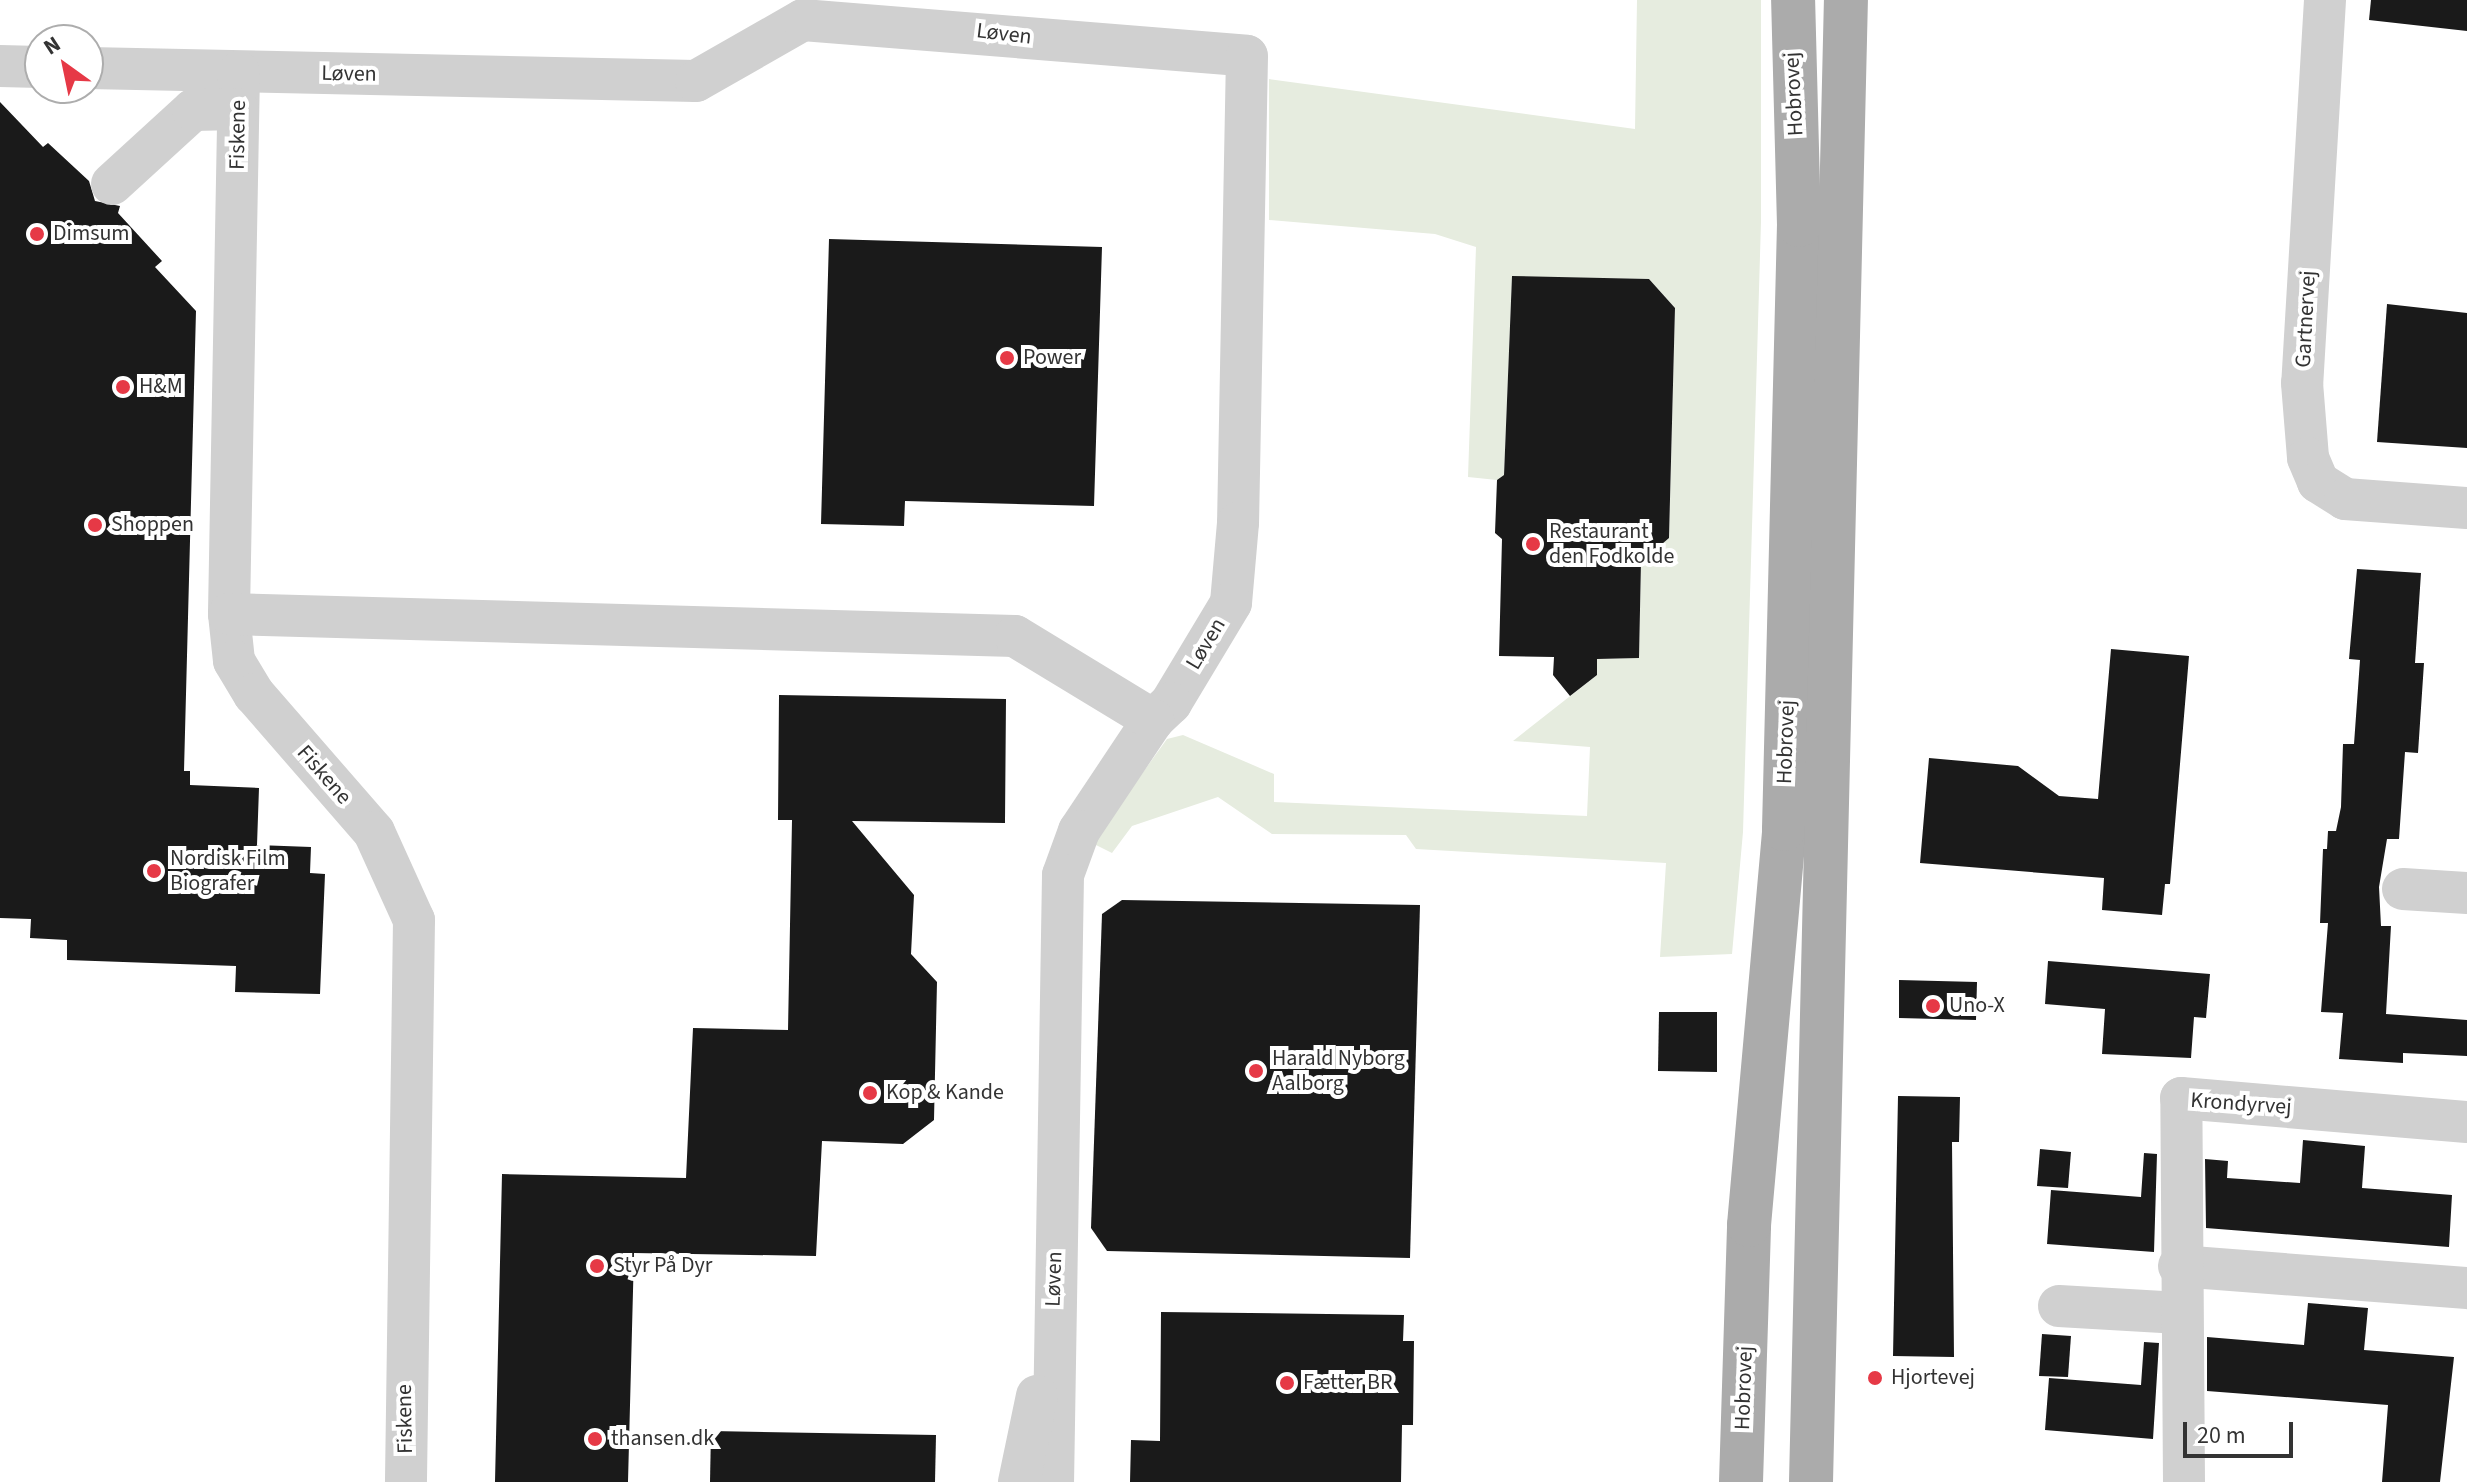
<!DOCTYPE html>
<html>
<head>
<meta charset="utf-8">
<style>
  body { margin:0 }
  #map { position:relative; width:2467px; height:1482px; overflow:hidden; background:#fff; font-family:"Source Sans 3",sans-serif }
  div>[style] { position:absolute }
  .green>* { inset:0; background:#e6ecdf }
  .building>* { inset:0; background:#1a1a1a }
  .minor>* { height:42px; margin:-21px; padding:0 21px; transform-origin:21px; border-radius:21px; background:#d0d0d0 }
  .major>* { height:44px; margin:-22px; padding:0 22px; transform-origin:22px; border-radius:22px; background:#ababab }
  .dots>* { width:22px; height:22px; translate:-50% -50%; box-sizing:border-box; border:4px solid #fff; border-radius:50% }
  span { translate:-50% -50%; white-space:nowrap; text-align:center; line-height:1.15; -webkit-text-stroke:8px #fff; paint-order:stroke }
  .street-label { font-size:22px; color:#333 }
  .poi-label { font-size:22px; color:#333 }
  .left { translate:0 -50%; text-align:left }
  .north { position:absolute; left:24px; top:24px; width:80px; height:80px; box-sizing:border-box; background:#fff; border:2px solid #adadad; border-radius:50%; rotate:327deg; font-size:22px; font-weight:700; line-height:32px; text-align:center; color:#333 }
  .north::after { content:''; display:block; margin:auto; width:28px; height:36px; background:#e63946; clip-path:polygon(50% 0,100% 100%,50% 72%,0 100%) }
  .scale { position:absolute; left:2183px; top:1422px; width:110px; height:36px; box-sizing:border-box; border:4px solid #333; border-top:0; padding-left:10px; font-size:24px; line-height:28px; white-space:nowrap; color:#333; -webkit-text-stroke:6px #fff; paint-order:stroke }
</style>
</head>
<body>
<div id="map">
  <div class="green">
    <i style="clip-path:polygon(1637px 0,1761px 0,1761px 222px,1743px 832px,1732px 954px,1660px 957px,1666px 863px,1416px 849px,1406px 835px,1272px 834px,1218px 797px,1132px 826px,1112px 853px,1092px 843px,1167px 739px,1183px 735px,1274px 774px,1274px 802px,1587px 816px,1590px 747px,1513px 741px,1597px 675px,1597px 659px,1639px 658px,1641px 562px,1669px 538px,1675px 308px,1649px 279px,1512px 277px,1504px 475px,1497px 480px,1468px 477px,1476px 247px,1435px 234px,1269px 220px,1269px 79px,1635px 129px)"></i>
  </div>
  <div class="building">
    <i style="clip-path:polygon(2371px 0,2467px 0,2467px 31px,2369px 20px)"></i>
    <i style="clip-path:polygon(0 102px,43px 147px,48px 143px,89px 181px,95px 201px,120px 206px,118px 213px,162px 261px,155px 267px,196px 311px,184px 771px,190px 771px,190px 785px,259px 788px,257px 845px,311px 847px,310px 873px,325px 874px,320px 994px,235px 992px,236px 966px,67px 960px,67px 940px,30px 938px,31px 919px,0 918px)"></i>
    <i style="clip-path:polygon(829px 239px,1102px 247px,1094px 506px,905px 501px,904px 526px,821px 524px)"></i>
    <i style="clip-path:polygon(1512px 276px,1649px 279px,1675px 308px,1669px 538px,1641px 562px,1639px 658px,1597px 659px,1597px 675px,1570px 696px,1553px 675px,1554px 657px,1499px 656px,1502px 539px,1495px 533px,1497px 480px,1504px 475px)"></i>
    <i style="clip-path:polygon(2387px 304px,2467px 313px,2467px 448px,2377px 442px)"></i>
    <i style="clip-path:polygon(2357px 569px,2421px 573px,2415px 663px,2424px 663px,2418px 753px,2405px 752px,2399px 839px,2387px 839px,2379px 887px,2381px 926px,2391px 926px,2386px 1014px,2467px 1020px,2467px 1056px,2403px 1053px,2403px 1063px,2339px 1059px,2343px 1013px,2321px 1012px,2328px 923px,2320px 923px,2323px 849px,2327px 849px,2328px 831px,2336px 831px,2341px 807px,2343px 744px,2354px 744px,2360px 660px,2349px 659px)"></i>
    <i style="clip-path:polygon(2111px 649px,2189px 656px,2170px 884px,2165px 884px,2162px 915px,2102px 910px,2104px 878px,1920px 863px,1929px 758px,2018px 766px,2059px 796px,2098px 799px)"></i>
    <i style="clip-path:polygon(779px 695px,1006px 699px,1005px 823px,852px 821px,914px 895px,911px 954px,937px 982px,934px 1120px,903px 1144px,822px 1141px,816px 1256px,634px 1253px,628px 1482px,495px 1482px,502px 1174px,686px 1178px,693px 1028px,788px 1030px,792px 820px,778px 820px)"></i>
    <i style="clip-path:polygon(1122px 900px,1420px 905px,1410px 1258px,1107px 1251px,1091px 1228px,1102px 914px)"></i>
    <i style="clip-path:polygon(2048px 961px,2210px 974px,2206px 1018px,2194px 1017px,2191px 1058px,2102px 1054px,2105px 1009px,2045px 1004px)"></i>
    <i style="clip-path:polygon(1899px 980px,1977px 982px,1976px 1020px,1899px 1018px)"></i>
    <i style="clip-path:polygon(1659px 1012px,1717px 1012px,1717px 1072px,1658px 1071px)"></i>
    <i style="clip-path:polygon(1898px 1096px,1960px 1097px,1959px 1142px,1952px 1142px,1954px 1357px,1893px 1356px)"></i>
    <i style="clip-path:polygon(2303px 1140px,2365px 1146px,2362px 1188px,2452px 1195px,2449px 1247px,2206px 1228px,2205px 1159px,2228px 1161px,2227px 1178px,2300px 1183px)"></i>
    <i style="clip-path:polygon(2040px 1149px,2071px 1152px,2068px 1188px,2037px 1186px)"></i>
    <i style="clip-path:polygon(2144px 1153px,2157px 1154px,2154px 1252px,2047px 1244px,2051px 1190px,2141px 1197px)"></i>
    <i style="clip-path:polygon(2308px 1303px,2368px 1308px,2364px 1350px,2454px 1357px,2440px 1482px,2382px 1482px,2388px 1405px,2207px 1391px,2207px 1337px,2304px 1345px)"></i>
    <i style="clip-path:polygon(1161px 1312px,1404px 1315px,1403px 1341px,1414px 1341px,1413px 1425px,1402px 1425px,1401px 1482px,1130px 1482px,1131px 1440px,1160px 1441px)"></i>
    <i style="clip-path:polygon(2042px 1334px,2071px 1336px,2068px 1377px,2039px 1376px)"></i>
    <i style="clip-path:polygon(2144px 1342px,2159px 1343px,2153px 1439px,2045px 1430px,2049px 1378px,2141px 1385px)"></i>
    <i style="clip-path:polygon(711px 1431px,936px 1435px,935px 1482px,710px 1482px)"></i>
  </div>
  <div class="minor">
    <i style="left:2325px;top:0;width:384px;rotate:93.4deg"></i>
    <i style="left:2302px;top:383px;width:75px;rotate:85.4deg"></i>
    <i style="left:2308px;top:458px;width:26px;rotate:67deg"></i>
    <i style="left:2318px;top:482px;width:32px;rotate:32deg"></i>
    <i style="left:2345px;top:499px;width:122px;rotate:4.2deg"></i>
    <i style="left:0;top:66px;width:40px;rotate:1.4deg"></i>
    <i style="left:88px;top:68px;width:608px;rotate:1.22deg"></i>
    <i style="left:696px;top:81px;width:123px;rotate:-29.7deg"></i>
    <i style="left:803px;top:20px;width:445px;rotate:4.6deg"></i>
    <i style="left:1247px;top:56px;width:467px;rotate:91.1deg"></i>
    <i style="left:1238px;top:523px;width:80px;rotate:95deg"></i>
    <i style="left:1231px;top:603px;width:117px;rotate:121deg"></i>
    <i style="left:1171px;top:703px;width:25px;rotate:137deg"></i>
    <i style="left:1153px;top:720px;width:133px;rotate:123.7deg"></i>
    <i style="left:1079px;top:831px;width:47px;rotate:110deg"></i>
    <i style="left:1063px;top:875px;width:607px;rotate:90.94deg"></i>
    <i style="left:239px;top:72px;width:542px;rotate:91.06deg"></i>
    <i style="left:229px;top:614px;width:47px;rotate:83.9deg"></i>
    <i style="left:234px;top:661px;width:39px;rotate:59deg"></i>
    <i style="left:254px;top:694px;width:183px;rotate:49deg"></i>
    <i style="left:374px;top:832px;width:97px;rotate:65.6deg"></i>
    <i style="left:414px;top:920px;width:562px;rotate:90.82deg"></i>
    <i style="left:112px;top:184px;width:110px;rotate:-42.4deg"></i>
    <i style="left:193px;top:110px;width:45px;rotate:-1.3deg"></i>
    <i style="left:229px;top:614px;width:786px;rotate:1.6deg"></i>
    <i style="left:1015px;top:636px;width:162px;rotate:31.3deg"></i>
    <i style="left:2403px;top:889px;width:64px;rotate:3.6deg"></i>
    <i style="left:2179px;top:1266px;width:289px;rotate:4.4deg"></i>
    <i style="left:2059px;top:1306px;width:121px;rotate:3.3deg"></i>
    <i style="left:1019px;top:1482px;width:88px;rotate:-78.2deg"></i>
    <i style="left:2184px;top:1482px;width:384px;rotate:-90.4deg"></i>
    <i style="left:2181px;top:1098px;width:287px;rotate:4.8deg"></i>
  </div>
  <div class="major">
    <i style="left:1741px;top:1482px;width:257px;rotate:-88.2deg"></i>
    <i style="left:1749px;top:1225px;width:398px;rotate:-84.9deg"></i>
    <i style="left:1784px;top:829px;width:604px;rotate:-88.58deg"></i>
    <i style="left:1799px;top:225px;width:225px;rotate:-91.5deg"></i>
    <i style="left:1811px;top:1482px;width:1482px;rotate:-88.65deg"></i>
  </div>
  <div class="dots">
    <i style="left:37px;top:234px;background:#e63946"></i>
    <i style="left:1007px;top:358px;background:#e63946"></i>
    <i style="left:123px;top:387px;background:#e63946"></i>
    <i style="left:95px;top:525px;background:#e63946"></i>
    <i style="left:1533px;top:544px;background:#e63946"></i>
    <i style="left:154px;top:871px;background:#e63946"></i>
    <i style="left:1933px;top:1006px;background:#e63946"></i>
    <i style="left:1256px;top:1071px;background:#e63946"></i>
    <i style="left:870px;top:1093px;background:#e63946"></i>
    <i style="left:597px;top:1266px;background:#e63946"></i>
    <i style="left:1875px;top:1378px;background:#e63946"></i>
    <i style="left:1287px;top:1383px;background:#e63946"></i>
    <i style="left:595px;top:1439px;background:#e63946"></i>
  </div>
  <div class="street-label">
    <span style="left:1004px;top:34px;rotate:7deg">Løven</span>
    <span style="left:349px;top:74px;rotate:1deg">Løven</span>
    <span style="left:1794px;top:94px;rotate:-93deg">Hobrovej</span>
    <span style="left:238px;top:135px;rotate:-89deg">Fiskene</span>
    <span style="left:2306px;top:319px;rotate:-87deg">Gartnervej</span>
    <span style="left:1206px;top:644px;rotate:-59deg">Løven</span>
    <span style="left:1786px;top:742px;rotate:-88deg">Hobrovej</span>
    <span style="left:324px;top:775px;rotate:49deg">Fiskene</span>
    <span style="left:2241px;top:1104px;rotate:4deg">Krondyrvej</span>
    <span style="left:1054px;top:1279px;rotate:-88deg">Løven</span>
    <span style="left:1744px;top:1388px;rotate:-88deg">Hobrovej</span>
    <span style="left:405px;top:1419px;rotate:-91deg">Fiskene</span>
  </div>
  <div class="poi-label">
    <span class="left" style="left:53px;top:234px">Dimsum</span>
    <span class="left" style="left:1023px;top:358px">Power</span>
    <span class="left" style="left:139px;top:387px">H&amp;M</span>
    <span class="left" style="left:111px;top:525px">Shoppen</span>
    <span class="left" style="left:1549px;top:544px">Restaurant<br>den Fodkolde</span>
    <span class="left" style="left:170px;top:871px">Nordisk Film<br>Biografer</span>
    <span class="left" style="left:1949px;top:1006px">Uno-X</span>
    <span class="left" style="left:1272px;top:1071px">Harald Nyborg<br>Aalborg</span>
    <span class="left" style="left:886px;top:1093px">Kop &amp; Kande</span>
    <span class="left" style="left:613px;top:1266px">Styr På Dyr</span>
    <span class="left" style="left:1891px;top:1378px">Hjortevej</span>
    <span class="left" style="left:1303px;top:1383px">Fætter BR</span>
    <span class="left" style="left:611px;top:1439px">thansen.dk</span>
  </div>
  <div class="north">N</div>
  <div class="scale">20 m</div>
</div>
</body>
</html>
